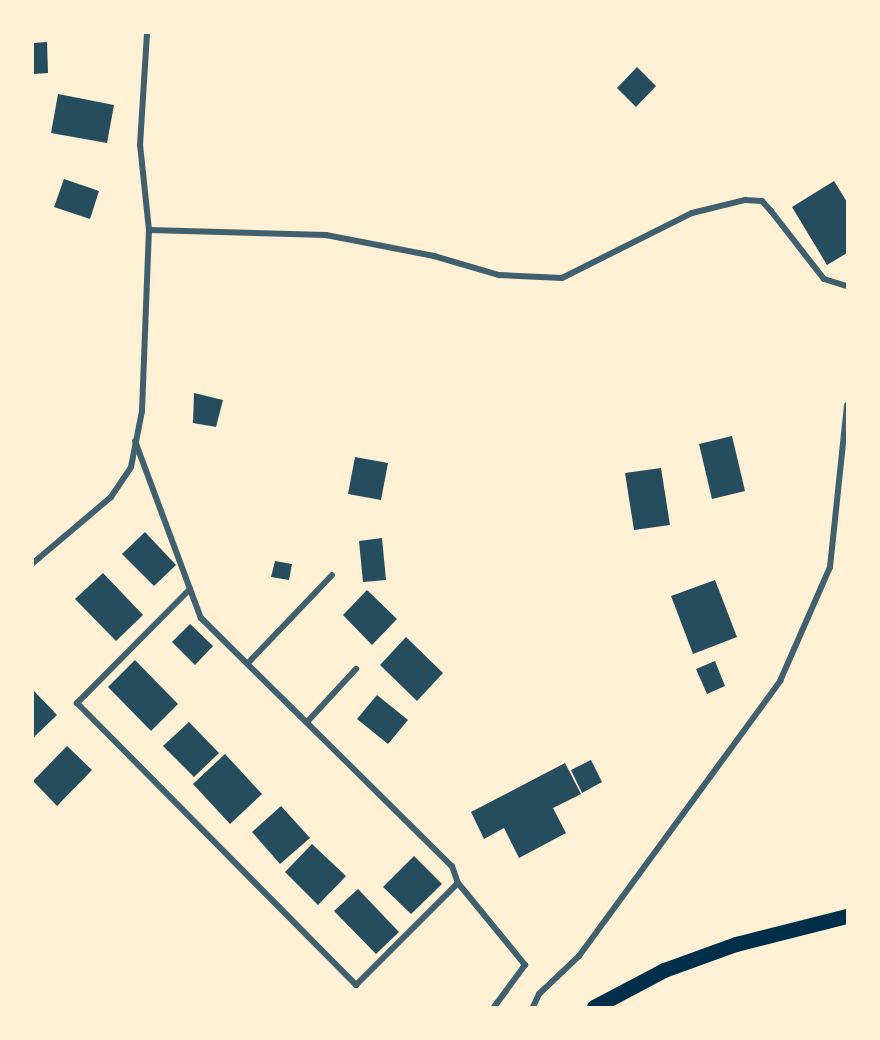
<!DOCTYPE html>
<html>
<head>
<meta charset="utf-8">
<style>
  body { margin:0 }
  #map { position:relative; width:880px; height:1040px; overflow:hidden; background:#fdf0d5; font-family:Lato,sans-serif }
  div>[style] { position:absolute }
  .building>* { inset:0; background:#264d5e }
  .minor>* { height:6px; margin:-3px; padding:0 3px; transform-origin:3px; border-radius:3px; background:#3f606c }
  .primary>* { height:15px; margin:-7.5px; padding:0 7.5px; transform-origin:7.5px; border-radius:7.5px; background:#003049 }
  span { translate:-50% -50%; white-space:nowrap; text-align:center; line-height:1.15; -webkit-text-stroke:4.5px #fdf0d5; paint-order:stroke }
  .frame { position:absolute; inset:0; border:34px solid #fdf0d5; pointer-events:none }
</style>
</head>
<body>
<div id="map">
  <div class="building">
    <i style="clip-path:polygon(47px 42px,48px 73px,33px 74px,33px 43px)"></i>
    <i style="clip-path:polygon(637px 67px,656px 86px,636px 107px,617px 88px)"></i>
    <i style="clip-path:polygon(58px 94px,114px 105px,107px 143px,51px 133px)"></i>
    <i style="clip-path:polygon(64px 179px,99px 191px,90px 219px,54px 207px)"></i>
    <i style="clip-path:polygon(834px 181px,847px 202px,847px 253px,827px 265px,792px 207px)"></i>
    <i style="clip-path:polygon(194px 393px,223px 400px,216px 427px,193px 423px)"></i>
    <i style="clip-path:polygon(732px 436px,745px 491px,712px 499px,699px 444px)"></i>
    <i style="clip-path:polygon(355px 457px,388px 463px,381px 500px,348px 494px)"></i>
    <i style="clip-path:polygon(661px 468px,670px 525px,634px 530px,625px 473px)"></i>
    <i style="clip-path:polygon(145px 532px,176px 565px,154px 586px,122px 554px)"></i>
    <i style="clip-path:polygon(382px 538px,386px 580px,363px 582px,359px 541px)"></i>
    <i style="clip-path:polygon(275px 561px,292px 564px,289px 580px,271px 577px)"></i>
    <i style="clip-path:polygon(103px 573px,143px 615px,116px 641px,75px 599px)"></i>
    <i style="clip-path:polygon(715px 580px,737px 637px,693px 654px,671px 596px)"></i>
    <i style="clip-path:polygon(367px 590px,397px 619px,372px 645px,343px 615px)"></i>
    <i style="clip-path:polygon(190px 624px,213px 646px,195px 665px,172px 642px)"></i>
    <i style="clip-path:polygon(406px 637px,443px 673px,417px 701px,380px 665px)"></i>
    <i style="clip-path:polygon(135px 660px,178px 704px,151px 731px,108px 687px)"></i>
    <i style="clip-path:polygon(715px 661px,725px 686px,707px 694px,696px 669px)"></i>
    <i style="clip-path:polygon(33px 690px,57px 715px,33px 738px)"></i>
    <i style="clip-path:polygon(377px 695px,408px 720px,388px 744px,357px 719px)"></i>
    <i style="clip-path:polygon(189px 722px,219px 753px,194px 777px,163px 746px)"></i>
    <i style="clip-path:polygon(67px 746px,92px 770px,57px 806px,33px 781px)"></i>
    <i style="clip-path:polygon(225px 754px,262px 794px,230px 824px,193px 784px)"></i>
    <i style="clip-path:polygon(591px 760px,602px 782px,582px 793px,571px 770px)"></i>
    <i style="clip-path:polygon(565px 763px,581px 794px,553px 808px,566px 833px,519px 858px,504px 828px,484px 839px,471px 812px)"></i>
    <i style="clip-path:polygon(281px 806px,310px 838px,280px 864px,252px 832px)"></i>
    <i style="clip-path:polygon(312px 844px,346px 876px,318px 905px,285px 872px)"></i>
    <i style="clip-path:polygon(414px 856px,442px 884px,411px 914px,383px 887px)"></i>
    <i style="clip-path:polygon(358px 889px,399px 932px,376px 954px,334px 911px)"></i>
  </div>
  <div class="minor">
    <i style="left:149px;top:230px;width:177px;rotate:1.6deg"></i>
    <i style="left:326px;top:235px;width:110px;rotate:11deg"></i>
    <i style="left:434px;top:256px;width:68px;rotate:16.3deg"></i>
    <i style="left:499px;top:275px;width:63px;rotate:2.7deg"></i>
    <i style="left:562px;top:278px;width:145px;rotate:-26.6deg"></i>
    <i style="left:692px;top:213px;width:55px;rotate:-13.8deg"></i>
    <i style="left:745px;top:200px;width:17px;rotate:3deg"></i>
    <i style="left:762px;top:201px;width:13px;rotate:48deg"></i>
    <i style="left:771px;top:211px;width:86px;rotate:52.1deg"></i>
    <i style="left:824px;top:279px;width:24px;rotate:17deg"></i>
    <i style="left:135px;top:441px;width:189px;rotate:69.6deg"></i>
    <i style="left:201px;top:618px;width:353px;rotate:44.7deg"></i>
    <i style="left:452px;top:866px;width:18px;rotate:71deg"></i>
    <i style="left:458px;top:883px;width:106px;rotate:50.7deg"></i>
    <i style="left:525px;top:965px;width:52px;rotate:126.4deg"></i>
    <i style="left:33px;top:563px;width:102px;rotate:-40.2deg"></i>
    <i style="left:111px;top:497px;width:36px;rotate:-56deg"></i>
    <i style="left:131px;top:467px;width:57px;rotate:-78.9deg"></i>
    <i style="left:142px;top:411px;width:181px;rotate:-87.8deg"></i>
    <i style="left:149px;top:230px;width:85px;rotate:-96deg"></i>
    <i style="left:140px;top:145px;width:112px;rotate:-86.4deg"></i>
    <i style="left:190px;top:589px;width:161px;rotate:134.7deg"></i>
    <i style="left:77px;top:703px;width:397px;rotate:45.3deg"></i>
    <i style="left:356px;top:985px;width:144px;rotate:-45deg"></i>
    <i style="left:249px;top:662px;width:120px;rotate:-46.3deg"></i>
    <i style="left:308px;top:721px;width:71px;rotate:-47.3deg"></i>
    <i style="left:533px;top:1007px;width:14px;rotate:-65deg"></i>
    <i style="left:539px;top:994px;width:55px;rotate:-43.5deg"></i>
    <i style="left:579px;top:956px;width:341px;rotate:-53.8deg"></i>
    <i style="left:780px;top:681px;width:124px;rotate:-66.3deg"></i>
    <i style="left:830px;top:567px;width:163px;rotate:-84deg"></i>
  </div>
  <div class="primary">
    <i style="left:594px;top:1007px;width:79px;rotate:-27.9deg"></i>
    <i style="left:664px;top:970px;width:77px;rotate:-19.9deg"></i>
    <i style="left:736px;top:944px;width:114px;rotate:-14.2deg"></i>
  </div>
  <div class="frame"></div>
</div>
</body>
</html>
